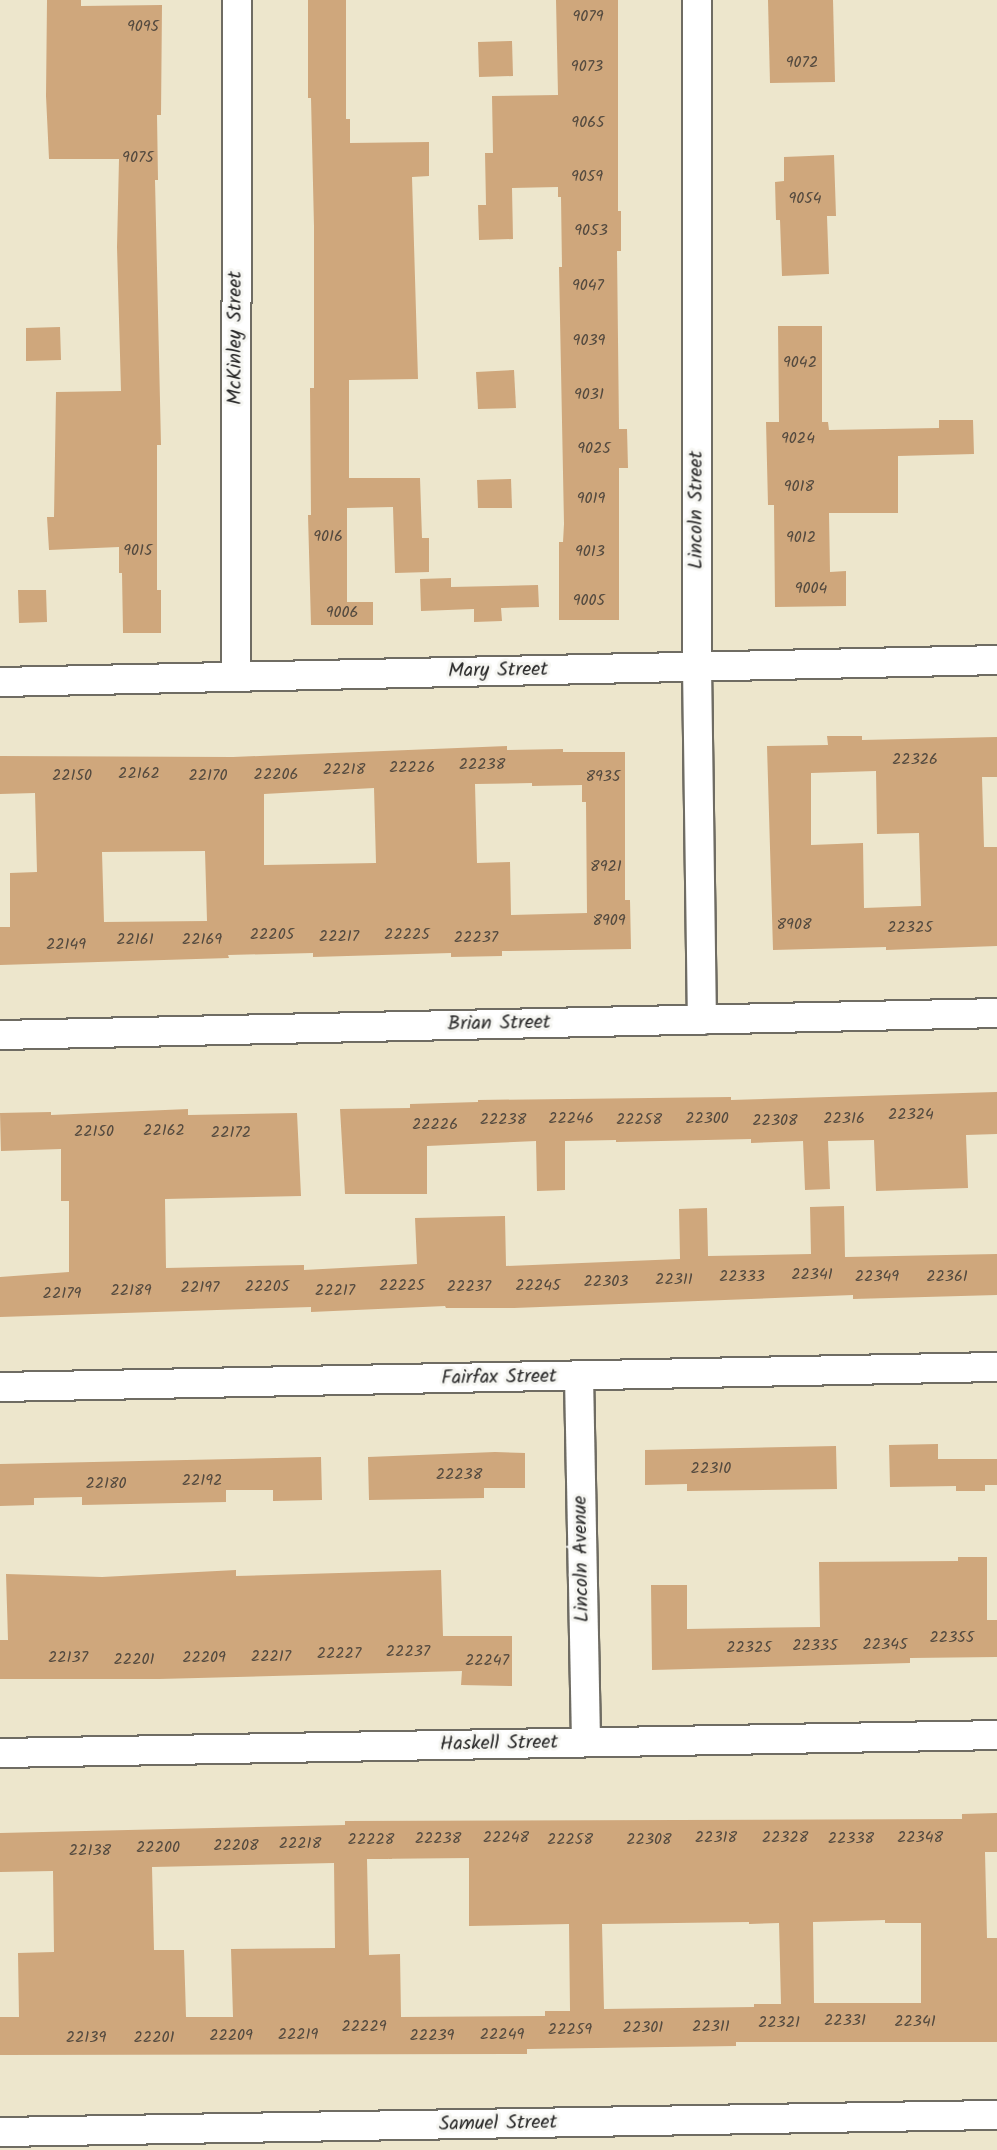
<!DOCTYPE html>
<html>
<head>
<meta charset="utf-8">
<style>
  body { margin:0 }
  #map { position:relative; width:997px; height:2150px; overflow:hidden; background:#ede6cc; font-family:Kalam,sans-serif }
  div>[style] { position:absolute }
  .building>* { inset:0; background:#cfa77c }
  .roads { filter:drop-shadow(2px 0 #6f6c63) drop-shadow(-2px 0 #6f6c63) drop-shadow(0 2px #6f6c63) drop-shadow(0 -2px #6f6c63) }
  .street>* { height:28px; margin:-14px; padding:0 14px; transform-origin:14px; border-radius:14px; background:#fff }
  span { translate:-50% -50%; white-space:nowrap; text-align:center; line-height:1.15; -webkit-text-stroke:6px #f6f6f2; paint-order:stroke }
  .number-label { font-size:16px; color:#544a3f }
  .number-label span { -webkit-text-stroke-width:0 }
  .street-label { font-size:20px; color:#2b2b2b }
</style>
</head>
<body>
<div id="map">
  <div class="building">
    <i style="clip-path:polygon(47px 0,81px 0,81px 6px,162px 5px,161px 115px,157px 115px,158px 180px,155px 180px,161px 445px,157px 445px,157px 590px,161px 590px,161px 633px,123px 633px,122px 573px,119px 573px,119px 547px,49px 550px,47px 517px,54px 517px,56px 392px,121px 391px,117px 247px,119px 159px,49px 159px,46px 96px)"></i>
    <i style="clip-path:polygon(308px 0,346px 0,346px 119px,350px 119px,350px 143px,429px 142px,429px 176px,412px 177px,418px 379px,349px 380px,349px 478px,420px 478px,422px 538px,429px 538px,429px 572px,395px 573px,393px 507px,347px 508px,347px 602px,373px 602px,373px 625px,311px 625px,308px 515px,311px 515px,310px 388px,314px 388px,314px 227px,311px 98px,308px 98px)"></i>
    <i style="clip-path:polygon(556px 0,618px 0,618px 211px,621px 211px,621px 251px,617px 251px,619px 429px,627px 429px,628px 468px,619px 468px,619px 620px,559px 620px,559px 542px,563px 542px,564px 524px,559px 267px,562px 267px,561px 197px,558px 197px,558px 187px,512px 188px,513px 239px,479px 240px,478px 205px,486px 205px,485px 153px,493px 153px,492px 96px,558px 95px)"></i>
    <i style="clip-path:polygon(768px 0,833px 0,835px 82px,770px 83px)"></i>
    <i style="clip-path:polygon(512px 41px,513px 76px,479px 77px,478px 42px)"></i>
    <i style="clip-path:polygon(834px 155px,836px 216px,827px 216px,829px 274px,782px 276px,780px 220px,776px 220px,775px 182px,784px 181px,784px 157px)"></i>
    <i style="clip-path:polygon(778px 326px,822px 326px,822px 422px,828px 422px,829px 430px,939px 428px,939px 420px,973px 420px,974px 454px,898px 456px,898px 513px,829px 513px,830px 572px,846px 571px,846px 606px,775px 607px,774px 505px,768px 505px,766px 422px,779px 422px)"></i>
    <i style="clip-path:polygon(60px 327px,61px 360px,26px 361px,26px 328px)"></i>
    <i style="clip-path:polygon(514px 370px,516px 408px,478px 409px,476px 372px)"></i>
    <i style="clip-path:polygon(511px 479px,512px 508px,478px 508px,477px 480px)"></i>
    <i style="clip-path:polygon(451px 578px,451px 587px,538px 585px,539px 607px,501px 608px,502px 621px,474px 622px,474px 609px,421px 611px,420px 579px)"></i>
    <i style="clip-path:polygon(18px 590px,46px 590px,47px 622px,19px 623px)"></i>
    <i style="clip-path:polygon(evenodd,827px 736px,862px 736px,862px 740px,997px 737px,997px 777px,982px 777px,984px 847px,997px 847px,997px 946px,886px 950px,886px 947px,773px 950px,767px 746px,828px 745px,827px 736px,876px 771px,877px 834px,919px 833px,921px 906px,864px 908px,863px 843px,811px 845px,811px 773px,876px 771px)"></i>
    <i style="clip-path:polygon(evenodd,507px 746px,507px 750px,563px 749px,563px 752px,625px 752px,625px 900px,630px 900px,631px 949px,502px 951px,502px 956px,451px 957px,451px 953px,313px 957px,313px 953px,228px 955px,229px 958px,0 965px,0 927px,10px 927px,10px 873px,37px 872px,35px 793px,0 794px,0 756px,233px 757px,507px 746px,532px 783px,532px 786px,582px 785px,582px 802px,586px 802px,587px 913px,511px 915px,510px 862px,477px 863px,475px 784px,532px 783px,507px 746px,374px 788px,376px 863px,264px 865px,264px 794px,374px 788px,507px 746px,205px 851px,207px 921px,104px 922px,102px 852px,205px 851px)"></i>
    <i style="clip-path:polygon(997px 1092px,997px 1134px,966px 1135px,968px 1188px,876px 1191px,874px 1140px,828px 1141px,830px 1189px,805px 1190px,803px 1141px,751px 1143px,751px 1139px,616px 1142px,616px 1140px,565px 1141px,565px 1190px,537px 1191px,536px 1141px,427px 1146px,427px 1194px,345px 1194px,340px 1109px,410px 1108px,410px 1104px,478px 1102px,478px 1100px,731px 1097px,731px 1100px)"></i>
    <i style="clip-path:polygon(188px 1109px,188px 1115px,297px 1113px,301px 1196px,165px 1199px,166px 1268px,304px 1265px,304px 1270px,417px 1264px,415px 1218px,505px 1216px,506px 1266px,680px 1259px,679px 1209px,707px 1208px,708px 1256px,811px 1254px,810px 1207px,844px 1206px,845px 1257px,997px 1254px,997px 1295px,853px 1299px,853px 1295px,514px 1308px,446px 1308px,445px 1306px,311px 1312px,311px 1307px,0 1317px,0 1277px,69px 1272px,69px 1201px,61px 1201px,61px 1149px,1px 1151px,0 1113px,51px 1112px,51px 1115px)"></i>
    <i style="clip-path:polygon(938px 1444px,938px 1459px,997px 1459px,997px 1485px,985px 1485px,985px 1491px,956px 1491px,956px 1486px,890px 1487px,889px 1445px)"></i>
    <i style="clip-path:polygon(836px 1446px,837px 1489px,687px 1491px,687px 1484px,645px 1485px,645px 1450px)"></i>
    <i style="clip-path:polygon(495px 1452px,525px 1453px,525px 1488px,484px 1488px,484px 1498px,369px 1500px,368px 1457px)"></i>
    <i style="clip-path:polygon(321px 1457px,322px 1500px,273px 1501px,273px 1490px,226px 1490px,226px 1502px,82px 1505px,82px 1497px,34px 1498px,34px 1505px,0 1506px,0 1464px)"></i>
    <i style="clip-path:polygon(958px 1557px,987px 1557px,987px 1620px,997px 1620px,997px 1657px,910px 1658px,910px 1663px,652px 1670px,651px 1585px,687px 1585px,687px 1629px,820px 1627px,819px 1562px,958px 1561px)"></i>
    <i style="clip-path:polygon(236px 1570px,236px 1576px,441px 1570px,443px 1636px,512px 1636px,512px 1686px,461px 1685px,462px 1671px,159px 1679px,0 1679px,0 1640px,8px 1640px,6px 1574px,102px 1577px)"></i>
    <i style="clip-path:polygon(evenodd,997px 1813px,997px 1852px,985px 1852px,987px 1938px,997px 1938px,997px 2042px,736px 2042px,736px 2046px,527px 2049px,527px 2054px,0 2055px,0 2017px,19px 2017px,18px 1953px,54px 1952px,53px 1871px,0 1872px,0 1833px,345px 1825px,345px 1821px,962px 1819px,962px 1814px,997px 1813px,469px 1858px,469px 1926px,569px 1924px,570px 2011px,545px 2011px,545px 2016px,401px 2017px,400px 1954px,369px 1955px,367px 1859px,469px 1858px,997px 1813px,334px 1863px,335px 1948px,231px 1949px,233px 2017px,186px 2017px,184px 1950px,154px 1950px,152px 1867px,334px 1863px,997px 1813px,885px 1920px,885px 1923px,921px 1923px,921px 2003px,814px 2003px,813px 1922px,885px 1920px,997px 1813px,749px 1922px,749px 1924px,779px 1923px,781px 2004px,754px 2004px,754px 2007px,604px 2009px,602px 1924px,749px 1922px)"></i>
  </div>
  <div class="roads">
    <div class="street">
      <i style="left:697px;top:0;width:666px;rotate:90deg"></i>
      <i style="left:697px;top:666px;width:354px;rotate:89.2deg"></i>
      <i style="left:236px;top:676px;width:676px;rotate:-89.92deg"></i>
      <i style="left:0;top:682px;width:997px;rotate:-1.26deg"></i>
      <i style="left:0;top:1035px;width:997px;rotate:-1.26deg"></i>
      <i style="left:579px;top:1376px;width:366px;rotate:88.9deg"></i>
      <i style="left:0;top:1387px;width:997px;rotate:-1.15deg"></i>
      <i style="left:0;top:1753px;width:997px;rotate:-1.03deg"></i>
      <i style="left:0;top:2132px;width:997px;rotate:-0.98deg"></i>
    </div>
  </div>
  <div class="number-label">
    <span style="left:588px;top:17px">9079</span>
    <span style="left:143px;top:27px">9095</span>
    <span style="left:802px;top:63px">9072</span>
    <span style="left:587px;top:67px">9073</span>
    <span style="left:588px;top:123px">9065</span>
    <span style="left:138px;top:158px">9075</span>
    <span style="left:587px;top:177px">9059</span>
    <span style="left:805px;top:199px">9054</span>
    <span style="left:591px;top:231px">9053</span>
    <span style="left:588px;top:286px">9047</span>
    <span style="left:589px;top:341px">9039</span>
    <span style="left:800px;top:363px">9042</span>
    <span style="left:589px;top:395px">9031</span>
    <span style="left:798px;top:439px">9024</span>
    <span style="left:594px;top:449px">9025</span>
    <span style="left:799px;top:487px">9018</span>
    <span style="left:591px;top:499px">9019</span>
    <span style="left:328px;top:537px">9016</span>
    <span style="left:801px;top:538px">9012</span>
    <span style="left:138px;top:551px">9015</span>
    <span style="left:590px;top:552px">9013</span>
    <span style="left:811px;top:589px">9004</span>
    <span style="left:589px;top:601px">9005</span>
    <span style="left:342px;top:613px">9006</span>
    <span style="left:915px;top:760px">22326</span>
    <span style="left:482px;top:765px">22238</span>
    <span style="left:412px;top:768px">22226</span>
    <span style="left:344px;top:770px">22218</span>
    <span style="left:139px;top:774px">22162</span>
    <span style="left:276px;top:775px">22206</span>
    <span style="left:72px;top:776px">22150</span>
    <span style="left:208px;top:776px">22170</span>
    <span style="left:603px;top:777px">8935</span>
    <span style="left:606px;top:867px">8921</span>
    <span style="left:609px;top:921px">8909</span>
    <span style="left:794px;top:925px">8908</span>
    <span style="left:910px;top:928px">22325</span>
    <span style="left:272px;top:935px">22205</span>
    <span style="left:407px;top:935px">22225</span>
    <span style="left:339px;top:937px">22217</span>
    <span style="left:476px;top:938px">22237</span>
    <span style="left:135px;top:940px">22161</span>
    <span style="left:202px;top:940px">22169</span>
    <span style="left:66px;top:945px">22149</span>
    <span style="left:911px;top:1115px">22324</span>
    <span style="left:571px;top:1119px">22246</span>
    <span style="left:707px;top:1119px">22300</span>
    <span style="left:844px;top:1119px">22316</span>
    <span style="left:503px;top:1120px">22238</span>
    <span style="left:639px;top:1120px">22258</span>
    <span style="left:775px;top:1121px">22308</span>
    <span style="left:435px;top:1125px">22226</span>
    <span style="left:164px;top:1131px">22162</span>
    <span style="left:94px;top:1132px">22150</span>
    <span style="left:231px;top:1133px">22172</span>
    <span style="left:812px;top:1275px">22341</span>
    <span style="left:742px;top:1277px">22333</span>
    <span style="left:877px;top:1277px">22349</span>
    <span style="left:947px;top:1277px">22361</span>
    <span style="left:674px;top:1280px">22311</span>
    <span style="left:606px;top:1282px">22303</span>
    <span style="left:402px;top:1286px">22225</span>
    <span style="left:538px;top:1286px">22245</span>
    <span style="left:267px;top:1287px">22205</span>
    <span style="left:469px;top:1287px">22237</span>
    <span style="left:200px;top:1288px">22197</span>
    <span style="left:131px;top:1291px">22189</span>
    <span style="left:335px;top:1291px">22217</span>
    <span style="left:62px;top:1294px">22179</span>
    <span style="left:711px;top:1469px">22310</span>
    <span style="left:459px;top:1475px">22238</span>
    <span style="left:202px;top:1481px">22192</span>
    <span style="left:106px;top:1484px">22180</span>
    <span style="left:952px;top:1638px">22355</span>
    <span style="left:885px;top:1645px">22345</span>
    <span style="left:815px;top:1646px">22335</span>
    <span style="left:749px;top:1648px">22325</span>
    <span style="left:408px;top:1652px">22237</span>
    <span style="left:339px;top:1654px">22227</span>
    <span style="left:271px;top:1657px">22217</span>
    <span style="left:68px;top:1658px">22137</span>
    <span style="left:204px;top:1658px">22209</span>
    <span style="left:134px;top:1660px">22201</span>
    <span style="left:487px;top:1661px">22247</span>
    <span style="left:506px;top:1838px">22248</span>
    <span style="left:716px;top:1838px">22318</span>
    <span style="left:785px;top:1838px">22328</span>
    <span style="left:920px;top:1838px">22348</span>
    <span style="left:438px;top:1839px">22238</span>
    <span style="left:851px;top:1839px">22338</span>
    <span style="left:371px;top:1840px">22228</span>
    <span style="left:570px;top:1840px">22258</span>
    <span style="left:649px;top:1840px">22308</span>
    <span style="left:300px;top:1844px">22218</span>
    <span style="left:236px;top:1846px">22208</span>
    <span style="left:158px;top:1848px">22200</span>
    <span style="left:90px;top:1851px">22138</span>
    <span style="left:845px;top:2021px">22331</span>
    <span style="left:915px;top:2022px">22341</span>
    <span style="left:779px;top:2023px">22321</span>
    <span style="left:364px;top:2027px">22229</span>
    <span style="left:711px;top:2027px">22311</span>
    <span style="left:643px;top:2028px">22301</span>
    <span style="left:570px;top:2030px">22259</span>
    <span style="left:298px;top:2035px">22219</span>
    <span style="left:502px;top:2035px">22249</span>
    <span style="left:231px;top:2036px">22209</span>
    <span style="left:432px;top:2036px">22239</span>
    <span style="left:86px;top:2038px">22139</span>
    <span style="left:154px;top:2038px">22201</span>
  </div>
  <div class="street-label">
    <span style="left:236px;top:338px;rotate:-90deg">McKinley Street</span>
    <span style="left:697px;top:510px;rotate:-90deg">Lincoln Street</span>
    <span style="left:498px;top:671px;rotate:-1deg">Mary Street</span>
    <span style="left:499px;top:1024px;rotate:-1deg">Brian Street</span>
    <span style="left:499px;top:1378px;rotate:-1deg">Fairfax Street</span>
    <span style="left:582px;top:1559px;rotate:-91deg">Lincoln Avenue</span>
    <span style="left:499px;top:1744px;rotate:-1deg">Haskell Street</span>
    <span style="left:498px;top:2124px;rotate:-1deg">Samuel Street</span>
  </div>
</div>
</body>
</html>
